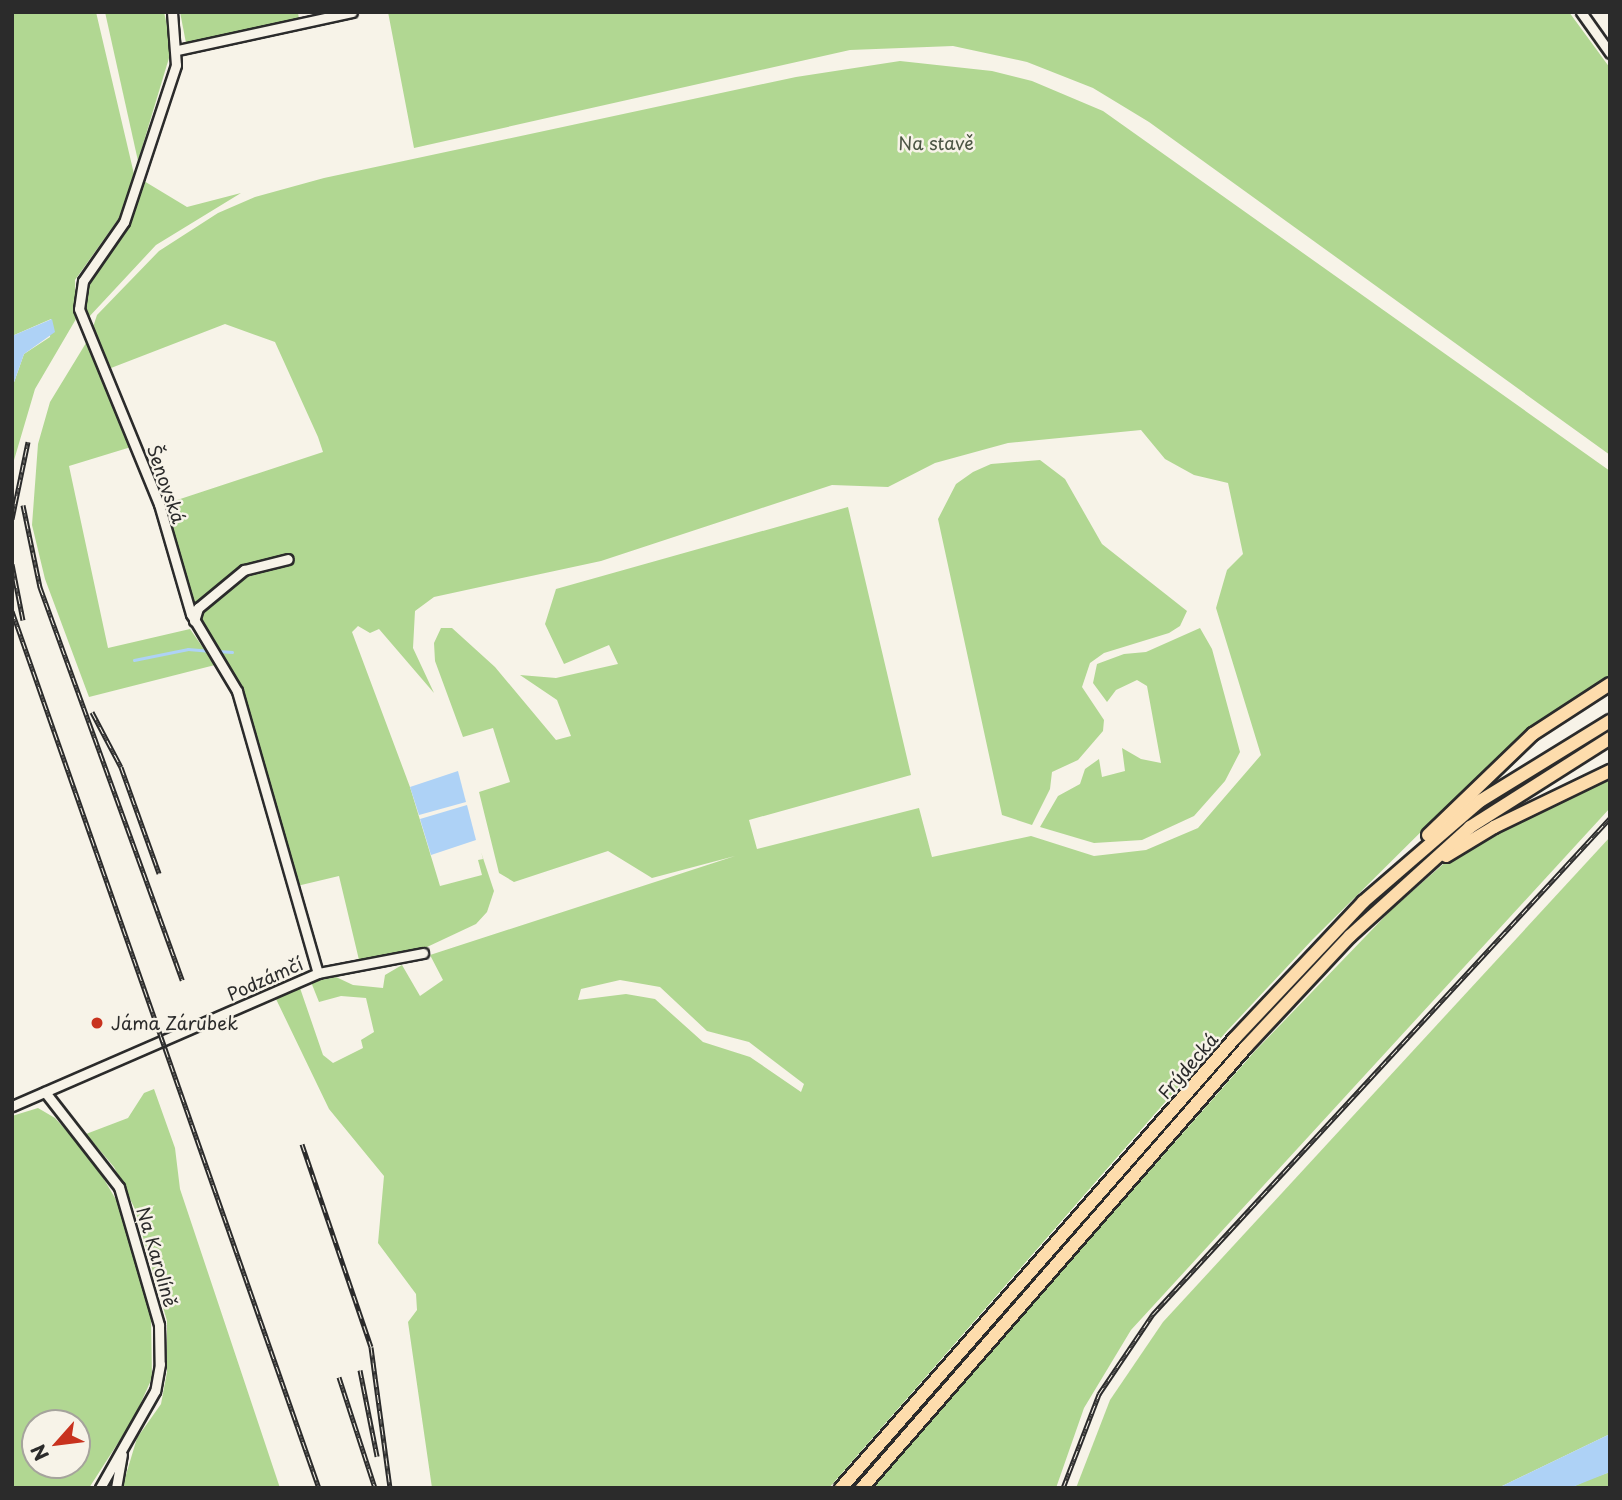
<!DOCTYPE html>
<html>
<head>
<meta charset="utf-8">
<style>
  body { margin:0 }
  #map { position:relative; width:1622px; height:1500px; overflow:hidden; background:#f7f3e8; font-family:"Playpen Sans",sans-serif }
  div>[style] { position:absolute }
  .green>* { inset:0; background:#b1d792 }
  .water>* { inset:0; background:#aed2f6 }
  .stream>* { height:2.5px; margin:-1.25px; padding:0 1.25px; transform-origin:1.25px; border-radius:1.25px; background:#aed2f6 }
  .roads { filter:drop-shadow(2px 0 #2b2b2b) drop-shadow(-2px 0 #2b2b2b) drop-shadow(0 2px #2b2b2b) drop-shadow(0 -2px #2b2b2b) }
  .minor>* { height:9px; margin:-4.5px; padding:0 4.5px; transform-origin:4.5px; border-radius:4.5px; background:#f7f3e8 }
  .major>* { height:12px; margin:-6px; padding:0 6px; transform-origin:6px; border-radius:6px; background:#fddcac }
  .rail>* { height:5px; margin-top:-2.5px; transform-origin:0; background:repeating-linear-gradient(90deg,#f7f3e8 0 8px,#2b2b2b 0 16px); box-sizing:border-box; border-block:2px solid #2b2b2b }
  .dots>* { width:19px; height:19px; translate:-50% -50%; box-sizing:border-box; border:4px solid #f7f3e8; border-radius:50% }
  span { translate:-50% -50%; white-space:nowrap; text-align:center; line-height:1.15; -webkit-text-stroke:5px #f7f3e8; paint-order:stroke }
  .park-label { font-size:18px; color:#4c5645 }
  .street-label { font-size:18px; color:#2b2b2b }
  .poi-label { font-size:18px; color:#2b2b2b }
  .left { translate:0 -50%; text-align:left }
  .frame { position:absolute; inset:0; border:14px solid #2b2b2b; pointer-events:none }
  .north { position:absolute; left:21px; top:1409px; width:70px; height:70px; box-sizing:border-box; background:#f7f3e8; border:2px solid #a5a39c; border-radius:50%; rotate:242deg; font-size:19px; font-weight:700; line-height:28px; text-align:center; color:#2b2b2b }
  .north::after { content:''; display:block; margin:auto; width:24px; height:32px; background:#c8321e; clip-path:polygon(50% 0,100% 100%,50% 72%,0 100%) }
</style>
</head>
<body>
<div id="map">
  <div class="green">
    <i style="clip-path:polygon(12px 12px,96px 12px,134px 174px,119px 218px,75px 280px,76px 319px,35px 389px,12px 467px,12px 388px,24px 354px,50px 337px,51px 319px,12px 336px)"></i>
    <i style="clip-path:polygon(105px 12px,164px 12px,172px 48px,138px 161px)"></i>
    <i style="clip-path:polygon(180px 12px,298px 12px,299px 20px,186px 43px)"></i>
    <i style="clip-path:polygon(388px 12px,1569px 12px,1610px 68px,1610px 455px,1149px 122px,1093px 88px,1027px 62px,953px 46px,850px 50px,414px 148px)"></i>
    <i style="clip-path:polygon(evenodd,900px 61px,992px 71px,1032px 81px,1103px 111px,1610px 471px,1610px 679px,1548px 715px,1450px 803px,1313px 939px,1227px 1031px,829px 1488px,432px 1488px,408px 1322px,417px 1310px,416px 1294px,378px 1243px,384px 1176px,329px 1109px,276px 999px,300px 988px,323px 1055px,333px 1063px,363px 1048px,361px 1040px,374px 1032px,366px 998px,341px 996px,319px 1002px,311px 982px,336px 977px,353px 985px,383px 988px,385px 975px,402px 965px,420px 996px,443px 980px,430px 955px,735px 856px,652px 878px,608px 851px,514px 882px,499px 873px,479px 792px,510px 782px,493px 728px,463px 737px,435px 661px,434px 643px,441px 628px,452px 628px,495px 667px,556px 740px,571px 736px,557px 700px,520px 675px,556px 678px,618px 664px,609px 645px,564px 664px,545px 624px,556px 589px,848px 507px,911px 775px,749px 820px,757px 849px,919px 808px,932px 857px,1031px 836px,1094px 856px,1146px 850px,1198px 828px,1261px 755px,1216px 608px,1227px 570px,1243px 554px,1228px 483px,1194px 475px,1165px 459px,1141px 430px,1008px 443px,935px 463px,888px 487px,832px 485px,601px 561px,434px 597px,415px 611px,413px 648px,434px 693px,379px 629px,370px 633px,358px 626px,352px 632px,410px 787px,440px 886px,482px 875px,478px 860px,483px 859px,481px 852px,494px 891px,487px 912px,476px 924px,427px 947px,359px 960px,339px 876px,297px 886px,246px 701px,200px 622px,165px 504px,323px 452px,318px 437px,275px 342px,225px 324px,111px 368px,93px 327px,97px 315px,159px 251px,218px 213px,255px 197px,324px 178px,796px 77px,900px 61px,620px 980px,660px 987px,707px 1031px,749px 1042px,804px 1084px,801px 1092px,750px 1057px,703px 1042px,655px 999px,626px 994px,578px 1000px,581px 989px,620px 980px)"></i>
    <i style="clip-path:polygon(139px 178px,187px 207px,241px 193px,156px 245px,88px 318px,83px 281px,117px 235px)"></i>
    <i style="clip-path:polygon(86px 343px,131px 447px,69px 466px,108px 648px,190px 629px,215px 665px,89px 697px,45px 579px,32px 525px,38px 444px,50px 402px)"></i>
    <i style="clip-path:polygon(1040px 460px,1065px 479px,1102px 544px,1187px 611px,1180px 626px,1169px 633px,1104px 653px,1090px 663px,1082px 687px,1104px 720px,1103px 731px,1078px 760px,1052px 772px,1050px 789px,1032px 825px,1002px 815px,938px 519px,956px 484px,973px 472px,991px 464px)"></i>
    <i style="clip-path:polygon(1200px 628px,1212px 649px,1240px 752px,1225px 781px,1194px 816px,1142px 840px,1094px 843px,1040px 827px,1058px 796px,1080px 784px,1085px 769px,1099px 759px,1102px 777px,1125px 771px,1122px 748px,1141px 759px,1161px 763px,1147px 686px,1137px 680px,1116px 690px,1107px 702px,1093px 683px,1097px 664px,1124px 654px,1146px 652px)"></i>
    <i style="clip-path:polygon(1610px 775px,1610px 808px,1131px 1330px,1084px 1408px,1056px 1488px,871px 1488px,1255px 1051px,1393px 908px,1456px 853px)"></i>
    <i style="clip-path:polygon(1610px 837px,1610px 1434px,1498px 1488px,1076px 1488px,1110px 1400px,1163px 1322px)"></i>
    <i style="clip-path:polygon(154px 1089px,175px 1148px,180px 1189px,280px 1488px,122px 1488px,137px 1438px,161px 1404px,167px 1372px,167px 1321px,135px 1209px,114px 1167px,86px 1134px,128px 1118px,144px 1093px)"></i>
    <i style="clip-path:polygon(evenodd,38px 1108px,55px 1118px,92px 1159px,118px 1203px,151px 1318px,152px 1378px,134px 1418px,89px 1488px,12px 1488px,12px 1116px,38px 1108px,35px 1423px,77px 1423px,77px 1465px,35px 1465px,35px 1423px)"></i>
    <i style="clip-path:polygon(1610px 1472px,1610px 1488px,1570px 1488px,1590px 1479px)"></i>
  </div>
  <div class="water">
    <i style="clip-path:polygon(52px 319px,55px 332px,24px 354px,12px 388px,12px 336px)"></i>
    <i style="clip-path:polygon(458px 771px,466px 802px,419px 815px,410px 787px)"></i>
    <i style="clip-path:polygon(467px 805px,476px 840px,431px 855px,420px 819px)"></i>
    <i style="clip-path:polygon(1610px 1434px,1610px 1472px,1570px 1488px,1498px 1488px)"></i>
  </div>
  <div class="stream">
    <i style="left:218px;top:651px;width:14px;rotate:4deg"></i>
    <i style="left:134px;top:660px;width:55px;rotate:-11.5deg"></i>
    <i style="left:188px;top:649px;width:23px;rotate:5deg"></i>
  </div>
  <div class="roads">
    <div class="minor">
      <i style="left:172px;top:12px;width:53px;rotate:85.7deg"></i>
      <i style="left:176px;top:65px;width:165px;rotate:108.3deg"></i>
      <i style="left:124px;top:222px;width:72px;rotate:124.8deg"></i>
      <i style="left:83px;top:281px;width:28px;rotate:98deg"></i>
      <i style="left:79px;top:309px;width:211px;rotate:67.7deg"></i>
      <i style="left:159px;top:504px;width:115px;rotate:73.8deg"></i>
      <i style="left:191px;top:614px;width:90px;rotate:59.1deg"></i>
      <i style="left:237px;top:691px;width:293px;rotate:74deg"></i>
      <i style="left:1581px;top:12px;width:50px;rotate:54.7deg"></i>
      <i style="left:178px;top:50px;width:178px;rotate:-12.3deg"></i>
      <i style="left:194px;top:621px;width:14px;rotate:-73deg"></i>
      <i style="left:198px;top:608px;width:60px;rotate:-39.6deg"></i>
      <i style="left:244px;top:570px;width:45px;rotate:-14deg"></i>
      <i style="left:45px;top:1092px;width:120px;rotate:52.1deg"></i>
      <i style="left:119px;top:1187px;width:144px;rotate:73.8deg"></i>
      <i style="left:159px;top:1325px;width:39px;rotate:89deg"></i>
      <i style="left:160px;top:1364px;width:27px;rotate:100deg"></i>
      <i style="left:155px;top:1391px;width:112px;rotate:119.6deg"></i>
      <i style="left:12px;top:1106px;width:334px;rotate:-23.5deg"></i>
      <i style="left:318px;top:973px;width:107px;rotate:-10.8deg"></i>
      <i style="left:116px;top:1488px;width:34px;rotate:-80deg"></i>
    </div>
    <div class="major">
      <i style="left:1428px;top:835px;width:146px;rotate:-43.9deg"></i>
      <i style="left:1533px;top:734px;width:92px;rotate:-33deg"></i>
      <i style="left:1446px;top:856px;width:56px;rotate:-31.1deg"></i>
      <i style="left:1494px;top:827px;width:129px;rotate:-25.8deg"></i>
      <i style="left:841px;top:1488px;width:598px;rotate:-48.8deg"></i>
      <i style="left:1235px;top:1038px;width:187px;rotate:-46.7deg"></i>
      <i style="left:1363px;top:902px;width:155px;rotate:-40.8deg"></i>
      <i style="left:1480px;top:801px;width:153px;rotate:-31.6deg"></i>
      <i style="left:862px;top:1488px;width:585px;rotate:-48.95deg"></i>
      <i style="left:1246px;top:1047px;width:152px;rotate:-46.9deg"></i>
      <i style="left:1350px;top:936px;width:162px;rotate:-42.2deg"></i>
      <i style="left:1470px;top:827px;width:166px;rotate:-32.4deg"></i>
    </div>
  </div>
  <div class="rail">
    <i style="left:23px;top:505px;width:84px;rotate:78.3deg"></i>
    <i style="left:40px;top:587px;width:418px;rotate:70.1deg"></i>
    <i style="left:12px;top:519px;width:79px;rotate:-78.3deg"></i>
    <i style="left:12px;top:564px;width:57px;rotate:78.9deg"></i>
    <i style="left:12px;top:611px;width:929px;rotate:70.71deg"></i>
    <i style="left:92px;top:712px;width:62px;rotate:62.2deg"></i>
    <i style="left:121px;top:767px;width:113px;rotate:70.3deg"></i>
    <i style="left:302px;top:1144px;width:214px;rotate:71.2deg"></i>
    <i style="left:371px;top:1347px;width:142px;rotate:82.3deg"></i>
    <i style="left:360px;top:1370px;width:88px;rotate:78.8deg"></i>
    <i style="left:339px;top:1377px;width:117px;rotate:72deg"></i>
    <i style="left:1063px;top:1488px;width:101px;rotate:-69deg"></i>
    <i style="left:1099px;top:1394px;width:97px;rotate:-56deg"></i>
    <i style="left:1153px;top:1314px;width:674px;rotate:-47.34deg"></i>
  </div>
  <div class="dots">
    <i style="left:97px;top:1023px;background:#c8321e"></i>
  </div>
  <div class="park-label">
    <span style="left:936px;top:143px">Na stavě</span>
  </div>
  <div class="street-label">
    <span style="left:166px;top:484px;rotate:71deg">Šenovská</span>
    <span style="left:265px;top:979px;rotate:-24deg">Podzámčí</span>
    <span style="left:1188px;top:1066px;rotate:-49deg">Frýdecká</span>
    <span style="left:157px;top:1257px;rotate:74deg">Na Karolíně</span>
  </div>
  <div class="poi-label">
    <span class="left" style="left:111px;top:1023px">Jáma Zárubek</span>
  </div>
  <div class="frame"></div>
  <div class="north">N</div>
</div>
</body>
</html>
